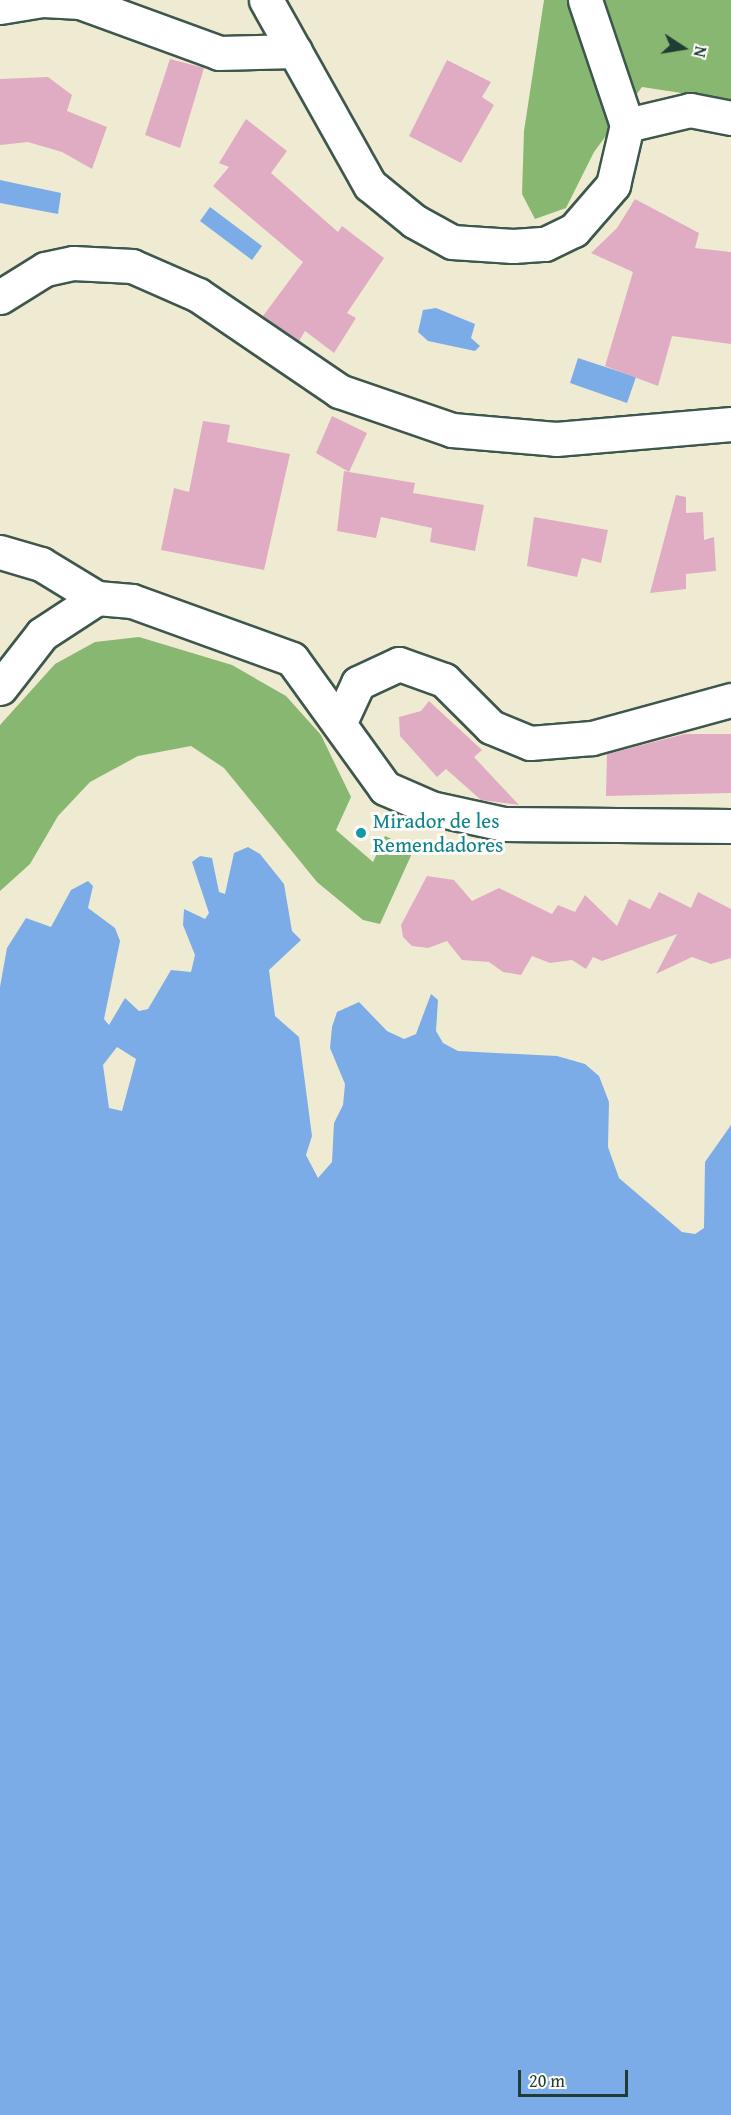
<!DOCTYPE html>
<html>
<head>
<meta charset="utf-8">
<style>
  body { margin:0 }
  #map { position:relative; width:731px; height:2115px; overflow:hidden; background:#efebd2; font-family:"Gentium Book Plus",serif }
  div>[style] { position:absolute }
  .forest>* { inset:0; background:#87b771 }
  .water>* { inset:0; background:#7cace7 }
  .building>* { inset:0; background:#e0acc4 }
  .roads { filter:drop-shadow(2px 0 #3e574c) drop-shadow(-2px 0 #3e574c) drop-shadow(0 2px #3e574c) drop-shadow(0 -2px #3e574c) }
  .minor>* { height:33px; margin:-16.5px; padding:0 16.5px; transform-origin:16.5px; border-radius:16.5px; background:#fff }
  .dots>* { width:16px; height:16px; translate:-50% -50%; box-sizing:border-box; border:3px solid #fdfcf7; border-radius:50% }
  span { translate:-50% -50%; white-space:nowrap; text-align:center; line-height:1.15; -webkit-text-stroke:6px #fdfcf7; paint-order:stroke }
  .culture-label { font-size:21px; color:#0d838f }
  .left { translate:0 -50%; text-align:left }
  .north { position:absolute; left:653px; top:18px; width:60px; height:60px; -webkit-text-stroke:4px #fdfcf7; paint-order:stroke; rotate:102deg; font-size:16px; font-weight:700; line-height:24px; text-align:center; color:#1f3d34 }
  .north::after { content:''; display:block; margin:auto; width:21px; height:27px; background:#1f3d34; clip-path:polygon(50% 0,100% 100%,50% 72%,0 100%) }
  .scale { position:absolute; left:518px; top:2070px; width:110px; height:27px; box-sizing:border-box; border:3px solid #1f3d34; border-top:0; padding-left:8px; font-size:18px; line-height:21px; white-space:nowrap; color:#1f3d34; -webkit-text-stroke:4px #fdfcf7; paint-order:stroke }
</style>
</head>
<body>
<div id="map">
  <div class="forest">
    <i style="clip-path:polygon(544px 0,731px 0,731px 114px,688px 94px,642px 87px,594px 152px,566px 208px,535px 219px,522px 194px,524px 131px)"></i>
    <i style="clip-path:polygon(139px 637px,232px 665px,286px 696px,321px 735px,351px 797px,336px 830px,373px 862px,385px 836px,414px 849px,380px 924px,363px 920px,317px 882px,224px 768px,191px 746px,138px 756px,90px 782px,58px 816px,30px 864px,0 891px,0 725px,55px 664px,95px 642px)"></i>
  </div>
  <div class="water">
    <i style="clip-path:polygon(0 180px,61px 193px,58px 214px,0 203px)"></i>
    <i style="clip-path:polygon(210px 207px,262px 246px,252px 260px,200px 221px)"></i>
    <i style="clip-path:polygon(436px 308px,475px 324px,471px 338px,480px 346px,475px 351px,428px 341px,418px 332px,423px 310px)"></i>
    <i style="clip-path:polygon(578px 358px,636px 377px,627px 403px,570px 383px)"></i>
    <i style="clip-path:polygon(evenodd,248px 847px,260px 854px,284px 884px,292px 931px,301px 940px,269px 970px,275px 1016px,299px 1037px,312px 1136px,306px 1155px,318px 1178px,332px 1162px,334px 1123px,343px 1105px,345px 1084px,330px 1048px,332px 1027px,337px 1012px,359px 1002px,387px 1031px,404px 1039px,416px 1034px,431px 994px,438px 1000px,436px 1031px,443px 1043px,458px 1051px,557px 1056px,585px 1064px,599px 1076px,609px 1102px,608px 1147px,619px 1178px,682px 1232px,695px 1234px,704px 1228px,705px 1162px,731px 1125px,731px 2115px,0 2115px,0 987px,7px 948px,26px 918px,51px 927px,71px 890px,88px 881px,93px 886px,88px 908px,115px 928px,120px 941px,104px 1019px,109px 1025px,125px 998px,139px 1011px,148px 1009px,171px 970px,191px 972px,195px 955px,183px 925px,184px 909px,205px 919px,209px 913px,192px 862px,200px 856px,212px 858px,219px 892px,225px 894px,234px 853px,248px 847px,117px 1047px,136px 1059px,122px 1111px,109px 1108px,103px 1065px,117px 1047px)"></i>
  </div>
  <div class="building">
    <i style="clip-path:polygon(170px 59px,204px 68px,180px 148px,145px 135px)"></i>
    <i style="clip-path:polygon(447px 60px,491px 82px,482px 97px,494px 105px,461px 163px,409px 136px)"></i>
    <i style="clip-path:polygon(48px 77px,72px 95px,67px 111px,107px 127px,92px 169px,62px 152px,28px 142px,0 145px,0 79px)"></i>
    <i style="clip-path:polygon(246px 119px,287px 151px,271px 173px,338px 232px,342px 226px,384px 258px,347px 313px,356px 318px,334px 353px,305px 331px,299px 341px,263px 316px,303px 262px,213px 186px,229px 167px,219px 163px)"></i>
    <i style="clip-path:polygon(635px 199px,699px 233px,695px 248px,731px 252px,731px 344px,672px 336px,658px 386px,605px 366px,633px 272px,591px 253px,617px 228px)"></i>
    <i style="clip-path:polygon(332px 416px,367px 433px,349px 472px,415px 483px,413px 493px,484px 505px,475px 551px,430px 542px,432px 528px,381px 517px,376px 538px,337px 531px,344px 471px,349px 472px,316px 453px)"></i>
    <i style="clip-path:polygon(203px 421px,230px 425px,227px 442px,290px 454px,264px 570px,161px 550px,174px 488px,189px 492px)"></i>
    <i style="clip-path:polygon(676px 495px,686px 497px,686px 513px,703px 512px,704px 540px,714px 537px,716px 571px,686px 574px,686px 589px,650px 593px)"></i>
    <i style="clip-path:polygon(534px 517px,608px 530px,601px 563px,582px 558px,577px 577px,527px 566px)"></i>
    <i style="clip-path:polygon(429px 701px,482px 750px,474px 757px,519px 805px,481px 800px,446px 769px,437px 777px,400px 736px,399px 717px,421px 711px)"></i>
    <i style="clip-path:polygon(685px 734px,731px 734px,731px 793px,606px 796px,607px 754px)"></i>
    <i style="clip-path:polygon(427px 876px,454px 880px,472px 901px,499px 888px,552px 914px,558px 905px,575px 912px,585px 895px,617px 926px,629px 899px,650px 909px,659px 892px,691px 908px,698px 892px,731px 909px,731px 958px,711px 964px,692px 957px,656px 974px,677px 934px,602px 961px,593px 957px,586px 969px,572px 960px,550px 963px,532px 956px,521px 975px,503px 972px,489px 962px,462px 960px,447px 941px,428px 948px,412px 946px,403px 937px,401px 925px)"></i>
  </div>
  <div class="roads">
    <div class="minor">
      <i style="left:43px;top:0;width:37px;rotate:3deg"></i>
      <i style="left:80px;top:2px;width:148px;rotate:20.1deg"></i>
      <i style="left:219px;top:53px;width:76px;rotate:-1.5deg"></i>
      <i style="left:266px;top:0;width:212px;rotate:60.7deg"></i>
      <i style="left:370px;top:185px;width:57px;rotate:39.3deg"></i>
      <i style="left:414px;top:221px;width:43px;rotate:28.9deg"></i>
      <i style="left:452px;top:242px;width:61px;rotate:3.8deg"></i>
      <i style="left:513px;top:246px;width:32px;rotate:-4deg"></i>
      <i style="left:545px;top:244px;width:32px;rotate:-26deg"></i>
      <i style="left:574px;top:230px;width:60px;rotate:-49.1deg"></i>
      <i style="left:613px;top:185px;width:62px;rotate:-76.9deg"></i>
      <i style="left:627px;top:125px;width:132px;rotate:-108.6deg"></i>
      <i style="left:0;top:7px;width:43px;rotate:-9.5deg"></i>
      <i style="left:627px;top:125px;width:65px;rotate:-13.4deg"></i>
      <i style="left:690px;top:110px;width:42px;rotate:11deg"></i>
      <i style="left:0;top:297px;width:53px;rotate:-31.9deg"></i>
      <i style="left:45px;top:269px;width:29px;rotate:-12deg"></i>
      <i style="left:73px;top:263px;width:59px;rotate:2.9deg"></i>
      <i style="left:132px;top:266px;width:72px;rotate:23.7deg"></i>
      <i style="left:198px;top:295px;width:171px;rotate:34.2deg"></i>
      <i style="left:339px;top:391px;width:120px;rotate:19deg"></i>
      <i style="left:452px;top:430px;width:104px;rotate:4.9deg"></i>
      <i style="left:556px;top:439px;width:176px;rotate:-4.9deg"></i>
      <i style="left:0;top:552px;width:43px;rotate:16.3deg"></i>
      <i style="left:41px;top:564px;width:66px;rotate:31.3deg"></i>
      <i style="left:0;top:688px;width:68px;rotate:-52.1deg"></i>
      <i style="left:42px;top:634px;width:66px;rotate:-33.2deg"></i>
      <i style="left:97px;top:598px;width:35px;rotate:5deg"></i>
      <i style="left:132px;top:601px;width:170px;rotate:19.9deg"></i>
      <i style="left:292px;top:659px;width:159px;rotate:54.2deg"></i>
      <i style="left:385px;top:788px;width:50px;rotate:23.5deg"></i>
      <i style="left:431px;top:808px;width:75px;rotate:12.4deg"></i>
      <i style="left:504px;top:824px;width:227px;rotate:0.5deg"></i>
      <i style="left:340px;top:722px;width:43px;rotate:-65.2deg"></i>
      <i style="left:358px;top:683px;width:45px;rotate:-24.9deg"></i>
      <i style="left:399px;top:664px;width:48px;rotate:19.6deg"></i>
      <i style="left:444px;top:680px;width:66px;rotate:45deg"></i>
      <i style="left:491px;top:727px;width:42px;rotate:22.3deg"></i>
      <i style="left:530px;top:743px;width:62px;rotate:-4.6deg"></i>
      <i style="left:592px;top:738px;width:144px;rotate:-15.3deg"></i>
    </div>
  </div>
  <div class="dots">
    <i style="left:361px;top:833px;background:#0f9aa8"></i>
  </div>
  <div class="culture-label">
    <span class="left" style="left:373px;top:833px">Mirador de les<br>Remendadores</span>
  </div>
  <div class="north">N</div>
  <div class="scale">20 m</div>
</div>
</body>
</html>
